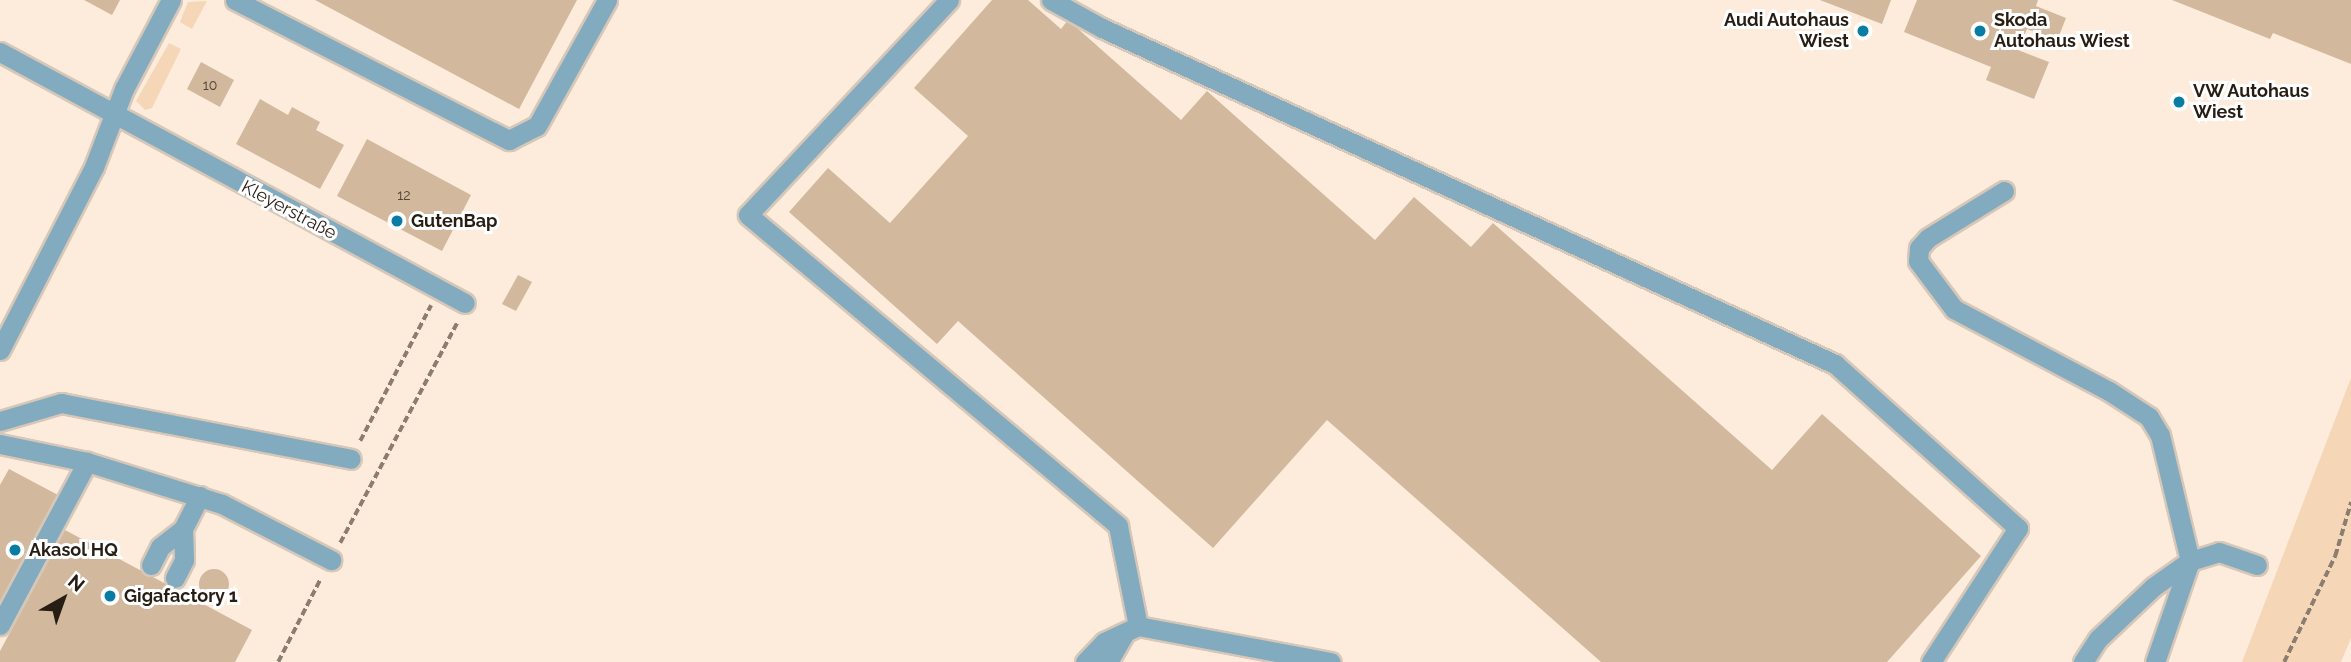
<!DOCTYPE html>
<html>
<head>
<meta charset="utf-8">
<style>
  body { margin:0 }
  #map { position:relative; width:2351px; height:662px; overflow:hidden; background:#fdecdc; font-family:Raleway,sans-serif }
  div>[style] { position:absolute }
  .green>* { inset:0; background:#f5d6b6 }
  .building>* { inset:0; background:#d2b89d }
  .round { border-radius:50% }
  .path>* { height:3.5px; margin-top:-1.75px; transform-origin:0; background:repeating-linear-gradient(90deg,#8b7e71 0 7px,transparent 0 10.5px) }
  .roads { filter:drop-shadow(2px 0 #d6c7b8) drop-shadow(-2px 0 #d6c7b8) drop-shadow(0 2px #d6c7b8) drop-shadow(0 -2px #d6c7b8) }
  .minor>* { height:19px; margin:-9.5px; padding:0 9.5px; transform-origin:9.5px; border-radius:9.5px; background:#82abbf }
  .dots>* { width:19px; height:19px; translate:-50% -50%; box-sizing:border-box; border:4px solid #fff; border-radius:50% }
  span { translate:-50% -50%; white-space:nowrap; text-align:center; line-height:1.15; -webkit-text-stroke:6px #fff; paint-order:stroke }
  .number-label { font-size:14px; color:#524436 }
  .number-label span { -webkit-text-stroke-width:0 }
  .poi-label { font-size:18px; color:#271d13; font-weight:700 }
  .right { translate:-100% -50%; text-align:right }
  .left { translate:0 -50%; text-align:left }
  .street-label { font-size:18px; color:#271d13 }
  .north { position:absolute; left:28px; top:564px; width:70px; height:70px; -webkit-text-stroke:5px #fff; paint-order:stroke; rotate:40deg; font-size:19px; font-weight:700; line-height:28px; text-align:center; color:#271d13 }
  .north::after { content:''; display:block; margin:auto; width:24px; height:32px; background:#271d13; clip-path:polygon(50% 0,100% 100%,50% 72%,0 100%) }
</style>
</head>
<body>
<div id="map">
  <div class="green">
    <i style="clip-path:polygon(207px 1px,192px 29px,180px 22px,188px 2px)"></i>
    <i style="clip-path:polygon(169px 43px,181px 49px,152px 108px,145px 110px,136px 101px)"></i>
    <i style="clip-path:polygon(2351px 378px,2351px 638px,2341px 662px,2242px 662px)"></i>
  </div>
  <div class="building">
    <i style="clip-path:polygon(84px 0,120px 0,112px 15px)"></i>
    <i style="clip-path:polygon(315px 0,577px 0,519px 109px)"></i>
    <i style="clip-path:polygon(992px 0,1028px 0,1061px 29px,1068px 20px,1181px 120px,1207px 91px,1375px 240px,1414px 197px,1471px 247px,1493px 223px,1772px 470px,1822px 414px,1981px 556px,1887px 662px,1601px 662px,1327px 420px,1213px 548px,958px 321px,937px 344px,789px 212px,828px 168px,890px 223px,968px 136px,914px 88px)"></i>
    <i style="clip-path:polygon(1820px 0,1891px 0,1882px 24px)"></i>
    <i style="clip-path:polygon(1917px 0,2038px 0,2036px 6px,2066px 18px,2057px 41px,2027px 29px,2018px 50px,2049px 62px,2034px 99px,1986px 80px,1991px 67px,1904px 32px)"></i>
    <i style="clip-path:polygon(2172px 0,2351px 0,2351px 64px,2273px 33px,2270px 39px)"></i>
    <i style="clip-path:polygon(201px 62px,234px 80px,220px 107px,187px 89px)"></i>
    <i style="clip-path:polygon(260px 99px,288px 115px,292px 107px,320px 122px,316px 130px,344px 145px,320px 189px,236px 144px)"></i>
    <i style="clip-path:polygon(367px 139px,471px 195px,442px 251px,337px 196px)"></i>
    <i style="clip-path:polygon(518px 275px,532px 282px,516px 311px,502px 304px)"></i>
    <i style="clip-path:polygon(9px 469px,58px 495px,0 604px,0 485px)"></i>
    <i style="clip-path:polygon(65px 530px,252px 630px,235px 662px,0 662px,0 651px)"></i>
    <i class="round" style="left:199px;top:569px;width:30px;height:30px"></i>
  </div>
  <div class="path">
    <i style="left:360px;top:441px;width:153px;rotate:-62.4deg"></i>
    <i style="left:340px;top:543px;width:251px;rotate:-62deg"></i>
    <i style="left:278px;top:662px;width:94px;rotate:-62.9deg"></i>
    <i style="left:2284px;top:662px;width:118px;rotate:-64.3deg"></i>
    <i style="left:2335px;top:556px;width:56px;rotate:-73.5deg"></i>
  </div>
  <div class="roads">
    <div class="minor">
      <i style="left:235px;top:0;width:308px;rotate:27.1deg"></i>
      <i style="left:509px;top:140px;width:31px;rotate:-27deg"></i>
      <i style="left:537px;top:126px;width:144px;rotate:-60.9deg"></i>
      <i style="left:949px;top:0;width:294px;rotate:133.1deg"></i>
      <i style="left:748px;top:215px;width:483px;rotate:40deg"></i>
      <i style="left:1118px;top:526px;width:102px;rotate:78.7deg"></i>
      <i style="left:1051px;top:0;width:58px;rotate:28.8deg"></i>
      <i style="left:1102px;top:28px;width:806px;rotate:24.63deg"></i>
      <i style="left:1835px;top:364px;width:246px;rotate:41.9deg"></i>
      <i style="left:2018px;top:528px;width:160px;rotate:123deg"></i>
      <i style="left:0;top:52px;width:528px;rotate:28.36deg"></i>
      <i style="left:2004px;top:191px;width:89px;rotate:148.3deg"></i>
      <i style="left:1928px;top:238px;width:13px;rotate:132deg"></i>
      <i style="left:1919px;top:248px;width:13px;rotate:94deg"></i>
      <i style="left:1918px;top:261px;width:60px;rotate:53.1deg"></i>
      <i style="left:1954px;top:309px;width:175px;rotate:27.9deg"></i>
      <i style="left:2109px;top:391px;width:48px;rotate:33deg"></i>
      <i style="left:2149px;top:417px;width:21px;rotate:59deg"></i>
      <i style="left:2160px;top:435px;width:130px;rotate:76.6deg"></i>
      <i style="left:2190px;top:561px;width:107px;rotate:109.1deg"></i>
      <i style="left:0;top:350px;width:206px;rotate:-62.8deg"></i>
      <i style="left:94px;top:167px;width:84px;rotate:-69deg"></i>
      <i style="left:124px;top:89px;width:101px;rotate:-62.2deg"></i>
      <i style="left:0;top:421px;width:64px;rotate:-16.4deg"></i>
      <i style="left:61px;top:403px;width:295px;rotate:10.9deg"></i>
      <i style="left:0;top:444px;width:89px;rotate:11.7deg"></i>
      <i style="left:87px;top:462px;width:141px;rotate:17.3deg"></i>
      <i style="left:222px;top:504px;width:123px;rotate:27.2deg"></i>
      <i style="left:183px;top:529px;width:37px;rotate:-63deg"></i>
      <i style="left:151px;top:565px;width:20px;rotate:-63deg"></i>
      <i style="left:160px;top:547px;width:29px;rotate:-38deg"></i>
      <i style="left:183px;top:529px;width:31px;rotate:88deg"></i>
      <i style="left:184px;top:560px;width:20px;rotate:117deg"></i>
      <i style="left:0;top:625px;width:185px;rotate:-61.9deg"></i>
      <i style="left:1085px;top:662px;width:28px;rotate:-46deg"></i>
      <i style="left:1104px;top:642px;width:38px;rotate:-25deg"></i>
      <i style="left:1138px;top:626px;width:196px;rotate:10.6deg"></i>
      <i style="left:1108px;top:662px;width:32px;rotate:-60deg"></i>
      <i style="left:2083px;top:662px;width:27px;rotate:-57deg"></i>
      <i style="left:2098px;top:639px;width:76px;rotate:-43.4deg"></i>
      <i style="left:2153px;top:587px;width:45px;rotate:-35.1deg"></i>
      <i style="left:2190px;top:561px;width:30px;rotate:-17deg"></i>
      <i style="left:2219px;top:552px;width:40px;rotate:18.9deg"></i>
    </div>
  </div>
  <div class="dots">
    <i style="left:1863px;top:31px;background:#077da4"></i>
    <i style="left:1980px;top:31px;background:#077da4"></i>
    <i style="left:2179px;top:102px;background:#077da4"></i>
    <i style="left:397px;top:221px;background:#077da4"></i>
    <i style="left:15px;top:550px;background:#077da4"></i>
    <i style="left:110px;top:596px;background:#077da4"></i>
  </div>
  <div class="number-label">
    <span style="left:210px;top:85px">10</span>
    <span style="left:404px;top:195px">12</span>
  </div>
  <div class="poi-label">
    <span class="right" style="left:1849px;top:31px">Audi Autohaus<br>Wiest</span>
    <span class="left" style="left:1994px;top:31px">Skoda<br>Autohaus Wiest</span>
    <span class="left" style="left:2193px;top:102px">VW Autohaus<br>Wiest</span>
    <span class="left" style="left:411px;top:221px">GutenBap</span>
    <span class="left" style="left:29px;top:550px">Akasol HQ</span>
    <span class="left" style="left:124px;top:596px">Gigafactory 1</span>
  </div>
  <div class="street-label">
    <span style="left:289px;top:210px;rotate:28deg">Kleyerstraße</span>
  </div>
  <div class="north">N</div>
</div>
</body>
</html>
